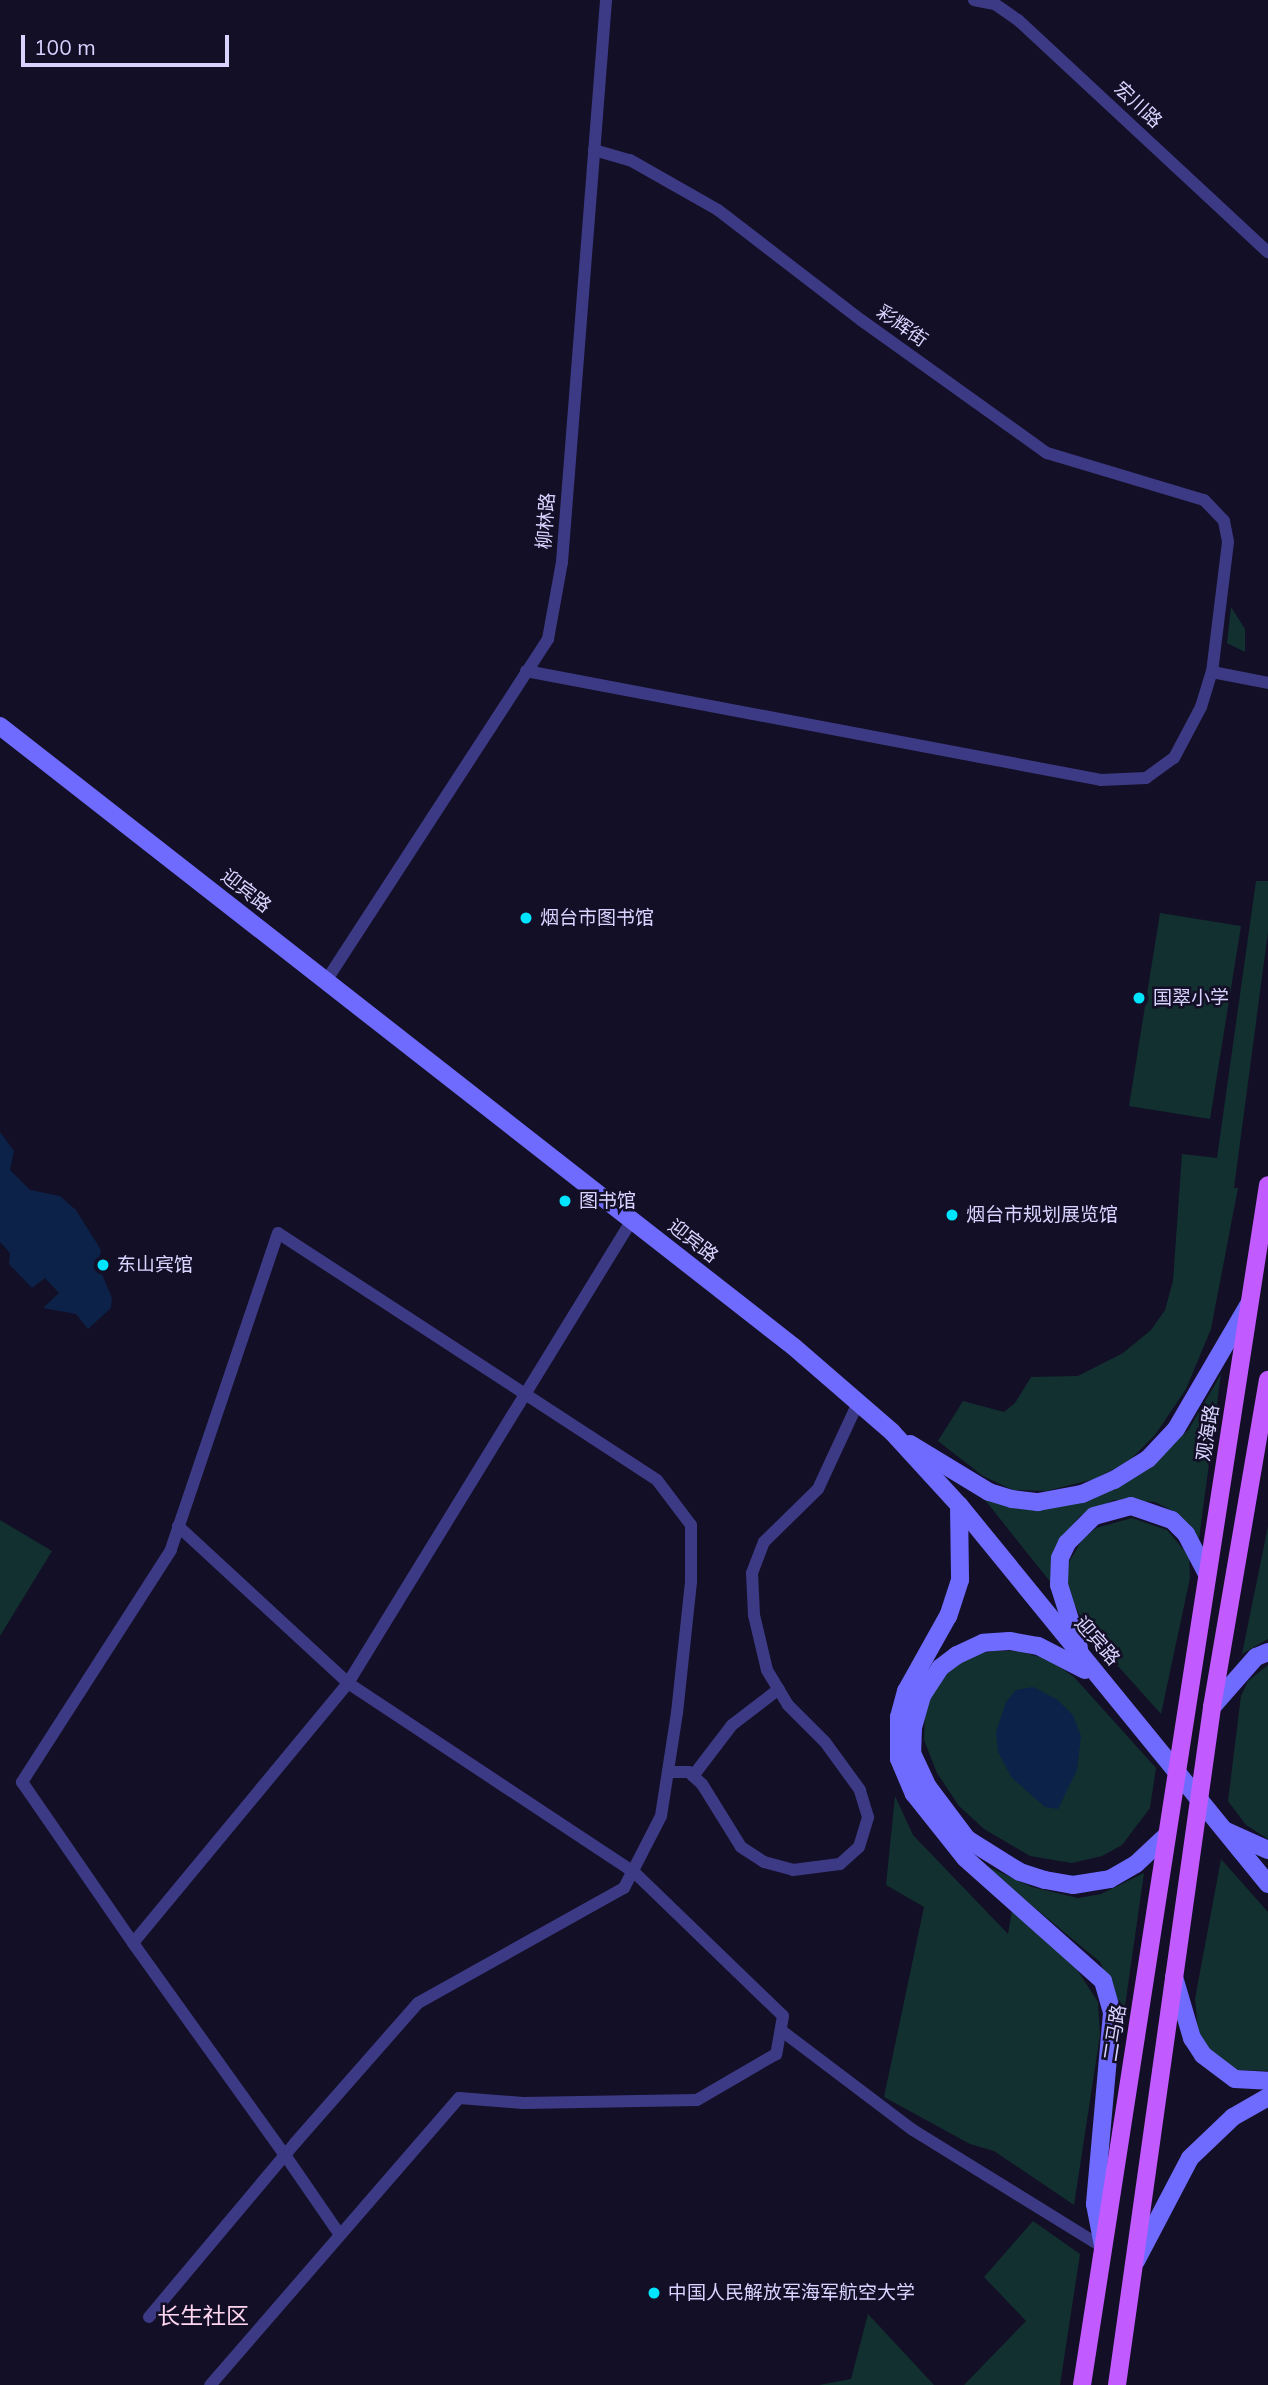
<!DOCTYPE html>
<html>
<head>
<meta charset="utf-8">
<style>
  body { margin:0 }
  #map { position:relative; width:1268px; height:2385px; overflow:hidden; background:#130f26; font-family:Mulish,"Noto Sans SC",sans-serif }
  div>[style] { position:absolute }
  .green>* { inset:0; background:#12302f }
  .water>* { inset:0; background:#0c2248 }
  .street>* { height:12px; margin:-6px; padding:0 6px; transform-origin:6px; border-radius:6px; background:#3d3a85 }
  .secondary>* { height:18px; margin:-9px; padding:0 9px; transform-origin:9px; border-radius:9px; background:#6f6bff }
  .primary>* { height:18px; margin:-9px; padding:0 9px; transform-origin:9px; border-radius:9px; background:#c25bff }
  .dots>* { width:19px; height:19px; translate:-50% -50%; box-sizing:border-box; border:4px solid #130f26; border-radius:50% }
  span { translate:-50% -50%; white-space:nowrap; text-align:center; line-height:1.15; -webkit-text-stroke:5px #130f26; paint-order:stroke }
  .street-label { font-size:19px; color:#d9d4ff }
  .poi-label { font-size:19px; color:#d9d4ff }
  .left { translate:0 -50%; text-align:left }
  .quarter-label { font-size:23px; color:#ffd6f0 }
  .scale { position:absolute; left:21px; top:35px; width:208px; height:32px; box-sizing:border-box; border:4px solid #d9d4ff; border-top:0; padding-left:9px; font-size:21px; line-height:24px; white-space:nowrap; color:#d9d4ff; -webkit-text-stroke:5px #130f26; paint-order:stroke }
</style>
</head>
<body>
<div id="map">
  <div class="green">
    <i style="clip-path:polygon(1231px 607px,1245px 629px,1245px 652px,1227px 643px)"></i>
    <i style="clip-path:polygon(1256px 881px,1268px 881px,1268px 932px,1234px 1188px,1238px 1188px,1211px 1329px,1186px 1389px,1155px 1435px,1129px 1461px,1095px 1479px,1046px 1491px,1013px 1490px,983px 1476px,938px 1441px,963px 1401px,1004px 1412px,1015px 1403px,1031px 1377px,1078px 1376px,1123px 1353px,1151px 1330px,1165px 1310px,1173px 1281px,1182px 1154px,1217px 1158px)"></i>
    <i style="clip-path:polygon(1160px 913px,1241px 926px,1210px 1119px,1129px 1106px)"></i>
    <i style="clip-path:polygon(1221px 1374px,1199px 1539px,1173px 1511px,1155px 1502px,1114px 1500px,1080px 1516px,1060px 1539px,1052px 1584px,977px 1490px,1032px 1506px,1161px 1457px,1189px 1429px)"></i>
    <i style="clip-path:polygon(1132px 1518px,1167px 1530px,1189px 1556px,1190px 1578px,1161px 1714px,1090px 1635px,1065px 1586px,1066px 1567px,1082px 1540px,1096px 1528px)"></i>
    <i style="clip-path:polygon(0 1520px,52px 1551px,0 1636px)"></i>
    <i style="clip-path:polygon(1268px 1526px,1268px 1639px,1242px 1654px)"></i>
    <i style="clip-path:polygon(995px 1651px,1019px 1651px,1050px 1660px,1074px 1677px,1156px 1768px,1150px 1808px,1122px 1845px,1102px 1856px,1072px 1863px,1030px 1856px,984px 1829px,959px 1806px,937px 1773px,924px 1740px,925px 1709px,939px 1682px,955px 1666px,974px 1654px)"></i>
    <i style="clip-path:polygon(1268px 1665px,1268px 1839px,1246px 1825px,1228px 1801px,1241px 1696px,1248px 1681px)"></i>
    <i style="clip-path:polygon(895px 1796px,913px 1835px,1008px 1934px,1012px 1910px,1078px 1971px,1098px 2002px,1100px 2035px,1074px 2205px,994px 2151px,970px 2144px,884px 2097px,924px 1907px,886px 1885px)"></i>
    <i style="clip-path:polygon(1221px 1859px,1268px 1912px,1268px 2071px,1236px 2070px,1206px 2047px,1198px 2029px,1195px 1999px)"></i>
    <i style="clip-path:polygon(982px 1864px,1032px 1887px,1078px 1898px,1101px 1894px,1144px 1873px,1124px 2013px,1100px 1962px)"></i>
    <i style="clip-path:polygon(1033px 2221px,1080px 2254px,1060px 2385px,964px 2385px,1026px 2321px,984px 2277px)"></i>
    <i style="clip-path:polygon(868px 2314px,934px 2385px,819px 2385px,851px 2379px)"></i>
  </div>
  <div class="water">
    <i style="clip-path:polygon(0 1132px,14px 1151px,10px 1170px,30px 1190px,60px 1196px,76px 1210px,101px 1250px,98px 1265px,112px 1298px,111px 1308px,88px 1329px,76px 1314px,43px 1308px,59px 1293px,45px 1278px,32px 1288px,9px 1264px,10px 1253px,0 1242px)"></i>
    <i style="clip-path:polygon(1033px 1687px,1058px 1700px,1073px 1715px,1081px 1736px,1077px 1770px,1058px 1809px,1045px 1807px,1012px 1778px,998px 1752px,996px 1732px,1006px 1702px,1016px 1690px)"></i>
  </div>
  <div class="street">
    <i style="left:974px;top:0;width:21px;rotate:11deg"></i>
    <i style="left:995px;top:4px;width:28px;rotate:35deg"></i>
    <i style="left:1018px;top:20px;width:341px;rotate:42.9deg"></i>
    <i style="left:594px;top:150px;width:37px;rotate:16deg"></i>
    <i style="left:630px;top:160px;width:101px;rotate:29.6deg"></i>
    <i style="left:718px;top:210px;width:180px;rotate:37.6deg"></i>
    <i style="left:861px;top:320px;width:229px;rotate:35.6deg"></i>
    <i style="left:1047px;top:453px;width:164px;rotate:16.7deg"></i>
    <i style="left:1204px;top:500px;width:29px;rotate:46deg"></i>
    <i style="left:1224px;top:521px;width:21px;rotate:79deg"></i>
    <i style="left:1228px;top:542px;width:131px;rotate:97deg"></i>
    <i style="left:526px;top:671px;width:585px;rotate:10.73deg"></i>
    <i style="left:1101px;top:780px;width:45px;rotate:-2.5deg"></i>
    <i style="left:1146px;top:778px;width:34px;rotate:-36deg"></i>
    <i style="left:1174px;top:758px;width:58px;rotate:-62.1deg"></i>
    <i style="left:1201px;top:707px;width:37px;rotate:-73deg"></i>
    <i style="left:1212px;top:672px;width:57px;rotate:11.1deg"></i>
    <i style="left:326px;top:981px;width:408px;rotate:-57deg"></i>
    <i style="left:548px;top:639px;width:78px;rotate:-79.7deg"></i>
    <i style="left:562px;top:562px;width:564px;rotate:-85.52deg"></i>
    <i style="left:178px;top:1526px;width:231px;rotate:42.7deg"></i>
    <i style="left:348px;top:1683px;width:343px;rotate:33.5deg"></i>
    <i style="left:634px;top:1872px;width:207px;rotate:44deg"></i>
    <i style="left:783px;top:2016px;width:39px;rotate:100deg"></i>
    <i style="left:776px;top:2054px;width:91px;rotate:149.8deg"></i>
    <i style="left:697px;top:2100px;width:174px;rotate:179deg"></i>
    <i style="left:523px;top:2103px;width:64px;rotate:-175.5deg"></i>
    <i style="left:459px;top:2098px;width:380px;rotate:130.9deg"></i>
    <i style="left:668px;top:1772px;width:21px"></i>
    <i style="left:689px;top:1772px;width:18px;rotate:43deg"></i>
    <i style="left:702px;top:1784px;width:74px;rotate:58.2deg"></i>
    <i style="left:741px;top:1847px;width:27px;rotate:33deg"></i>
    <i style="left:764px;top:1862px;width:30px;rotate:15deg"></i>
    <i style="left:793px;top:1870px;width:47px;rotate:-7.3deg"></i>
    <i style="left:840px;top:1864px;width:25px;rotate:-42deg"></i>
    <i style="left:859px;top:1847px;width:31px;rotate:-73deg"></i>
    <i style="left:868px;top:1817px;width:28px;rotate:-107deg"></i>
    <i style="left:860px;top:1790px;width:59px;rotate:-126.1deg"></i>
    <i style="left:825px;top:1742px;width:52px;rotate:-135deg"></i>
    <i style="left:788px;top:1705px;width:41px;rotate:-121deg"></i>
    <i style="left:767px;top:1670px;width:57px;rotate:-103.3deg"></i>
    <i style="left:754px;top:1615px;width:42px;rotate:-92.7deg"></i>
    <i style="left:752px;top:1573px;width:33px;rotate:-69deg"></i>
    <i style="left:764px;top:1542px;width:76px;rotate:-44.5deg"></i>
    <i style="left:818px;top:1489px;width:95px;rotate:-65.1deg"></i>
    <i style="left:693px;top:1776px;width:64px;rotate:-52.6deg"></i>
    <i style="left:732px;top:1725px;width:59px;rotate:-37.5deg"></i>
    <i style="left:133px;top:1943px;width:337px;rotate:-50.4deg"></i>
    <i style="left:348px;top:1683px;width:543px;rotate:-58.48deg"></i>
    <i style="left:782px;top:2031px;width:164px;rotate:37.1deg"></i>
    <i style="left:913px;top:2130px;width:225px;rotate:31.7deg"></i>
    <i style="left:149px;top:2317px;width:212px;rotate:-50deg"></i>
    <i style="left:285px;top:2155px;width:16px;rotate:-50deg"></i>
    <i style="left:295px;top:2143px;width:186px;rotate:-48.7deg"></i>
    <i style="left:418px;top:2003px;width:236px;rotate:-29.2deg"></i>
    <i style="left:624px;top:1888px;width:81px;rotate:-62.8deg"></i>
    <i style="left:661px;top:1816px;width:104px;rotate:-81.2deg"></i>
    <i style="left:677px;top:1713px;width:132px;rotate:-83.9deg"></i>
    <i style="left:691px;top:1582px;width:57px;rotate:-90deg"></i>
    <i style="left:691px;top:1525px;width:56px;rotate:-127.1deg"></i>
    <i style="left:657px;top:1480px;width:452px;rotate:-146.9deg"></i>
    <i style="left:278px;top:1233px;width:335px;rotate:108.7deg"></i>
    <i style="left:171px;top:1550px;width:276px;rotate:122.7deg"></i>
    <i style="left:22px;top:1782px;width:196px;rotate:55.4deg"></i>
    <i style="left:133px;top:1943px;width:261px;rotate:54.4deg"></i>
    <i style="left:285px;top:2155px;width:97px;rotate:55.5deg"></i>
  </div>
  <div class="secondary">
    <i style="left:0;top:726px;width:1008px;rotate:38.03deg"></i>
    <i style="left:794px;top:1347px;width:130px;rotate:40.9deg"></i>
    <i style="left:892px;top:1432px;width:99px;rotate:47.5deg"></i>
    <i style="left:959px;top:1505px;width:489px;rotate:50.8deg"></i>
    <i style="left:910px;top:1444px;width:92px;rotate:31.3deg"></i>
    <i style="left:989px;top:1492px;width:24px;rotate:17deg"></i>
    <i style="left:1012px;top:1499px;width:26px;rotate:7deg"></i>
    <i style="left:1038px;top:1502px;width:45px;rotate:-10.3deg"></i>
    <i style="left:1082px;top:1494px;width:35px;rotate:-24deg"></i>
    <i style="left:1114px;top:1480px;width:40px;rotate:-32deg"></i>
    <i style="left:1148px;top:1459px;width:41px;rotate:-47deg"></i>
    <i style="left:1176px;top:1429px;width:145px;rotate:-59.7deg"></i>
    <i style="left:959px;top:1505px;width:75px;rotate:89.2deg"></i>
    <i style="left:960px;top:1580px;width:38px;rotate:108deg"></i>
    <i style="left:948px;top:1616px;width:86px;rotate:119.2deg"></i>
    <i style="left:906px;top:1691px;width:27px;rotate:105deg"></i>
    <i style="left:899px;top:1717px;width:42px;rotate:90deg"></i>
    <i style="left:899px;top:1759px;width:38px;rotate:67deg"></i>
    <i style="left:914px;top:1794px;width:82px;rotate:51.4deg"></i>
    <i style="left:965px;top:1858px;width:185px;rotate:41.7deg"></i>
    <i style="left:1103px;top:1981px;width:33px;rotate:74deg"></i>
    <i style="left:1112px;top:2013px;width:192px;rotate:95.1deg"></i>
    <i style="left:1095px;top:2204px;width:42px;rotate:79deg"></i>
    <i style="left:1079px;top:1648px;width:66px;rotate:-107.6deg"></i>
    <i style="left:1059px;top:1585px;width:27px;rotate:-88deg"></i>
    <i style="left:1060px;top:1558px;width:17px;rotate:-65deg"></i>
    <i style="left:1067px;top:1543px;width:38px;rotate:-45deg"></i>
    <i style="left:1094px;top:1516px;width:38px;rotate:-15deg"></i>
    <i style="left:1131px;top:1506px;width:43px;rotate:18.9deg"></i>
    <i style="left:1172px;top:1520px;width:20px;rotate:45deg"></i>
    <i style="left:1186px;top:1534px;width:45px;rotate:62.3deg"></i>
    <i style="left:1085px;top:1670px;width:53px;rotate:-152.9deg"></i>
    <i style="left:1038px;top:1646px;width:29px;rotate:-170deg"></i>
    <i style="left:1009px;top:1641px;width:26px;rotate:176deg"></i>
    <i style="left:983px;top:1643px;width:29px;rotate:155deg"></i>
    <i style="left:957px;top:1655px;width:21px;rotate:143deg"></i>
    <i style="left:940px;top:1668px;width:33px;rotate:123deg"></i>
    <i style="left:922px;top:1696px;width:33px;rotate:106deg"></i>
    <i style="left:913px;top:1728px;width:25px;rotate:92deg"></i>
    <i style="left:912px;top:1753px;width:38px;rotate:65deg"></i>
    <i style="left:928px;top:1787px;width:65px;rotate:53.1deg"></i>
    <i style="left:967px;top:1839px;width:62px;rotate:31.9deg"></i>
    <i style="left:1020px;top:1872px;width:26px;rotate:18deg"></i>
    <i style="left:1045px;top:1880px;width:28px;rotate:10deg"></i>
    <i style="left:1073px;top:1885px;width:37px;rotate:-9deg"></i>
    <i style="left:1110px;top:1879px;width:30px;rotate:-30deg"></i>
    <i style="left:1136px;top:1864px;width:42px;rotate:-43.1deg"></i>
    <i style="left:1212px;top:1707px;width:67px;rotate:-48.7deg"></i>
    <i style="left:1256px;top:1657px;width:13px;rotate:-23deg"></i>
    <i style="left:1226px;top:1831px;width:46px;rotate:24.3deg"></i>
    <i style="left:1174px;top:1977px;width:64px;rotate:73.6deg"></i>
    <i style="left:1192px;top:2038px;width:20px;rotate:57deg"></i>
    <i style="left:1203px;top:2055px;width:40px;rotate:37deg"></i>
    <i style="left:1235px;top:2079px;width:33px;rotate:3deg"></i>
    <i style="left:1136px;top:2261px;width:116px;rotate:-62.3deg"></i>
    <i style="left:1190px;top:2158px;width:59px;rotate:-43.6deg"></i>
    <i style="left:1233px;top:2117px;width:40px;rotate:-29.7deg"></i>
  </div>
  <div class="primary">
    <i style="left:1082px;top:2385px;width:1214px;rotate:-81.19deg"></i>
    <i style="left:1117px;top:2385px;width:685px;rotate:-82.02deg"></i>
    <i style="left:1212px;top:1707px;width:332px;rotate:-80.3deg"></i>
  </div>
  <div class="dots">
    <i style="left:526px;top:918px;background:#00e5ff"></i>
    <i style="left:1139px;top:998px;background:#00e5ff"></i>
    <i style="left:565px;top:1201px;background:#00e5ff"></i>
    <i style="left:952px;top:1215px;background:#00e5ff"></i>
    <i style="left:103px;top:1265px;background:#00e5ff"></i>
    <i style="left:654px;top:2293px;background:#00e5ff"></i>
  </div>
  <div class="street-label">
    <span style="left:1138px;top:105px;rotate:43deg">宏川路</span>
    <span style="left:902px;top:326px;rotate:35deg">彩辉街</span>
    <span style="left:546px;top:521px;rotate:-86deg">柳林路</span>
    <span style="left:246px;top:891px;rotate:38deg">迎宾路</span>
    <span style="left:693px;top:1241px;rotate:38deg">迎宾路</span>
    <span style="left:1208px;top:1433px;rotate:-81deg">观海路</span>
    <span style="left:1097px;top:1641px;rotate:49deg">迎宾路</span>
    <span style="left:1115px;top:2033px;rotate:-81deg">二马路</span>
  </div>
  <div class="poi-label">
    <span class="left" style="left:540px;top:918px">烟台市图书馆</span>
    <span class="left" style="left:1153px;top:998px">国翠小学</span>
    <span class="left" style="left:579px;top:1201px">图书馆</span>
    <span class="left" style="left:966px;top:1215px">烟台市规划展览馆</span>
    <span class="left" style="left:117px;top:1265px">东山宾馆</span>
    <span class="left" style="left:668px;top:2293px">中国人民解放军海军航空大学</span>
  </div>
  <div class="quarter-label">
    <span style="left:203px;top:2316px">长生社区</span>
  </div>
  <div class="scale">100 m</div>
</div>
</body>
</html>
